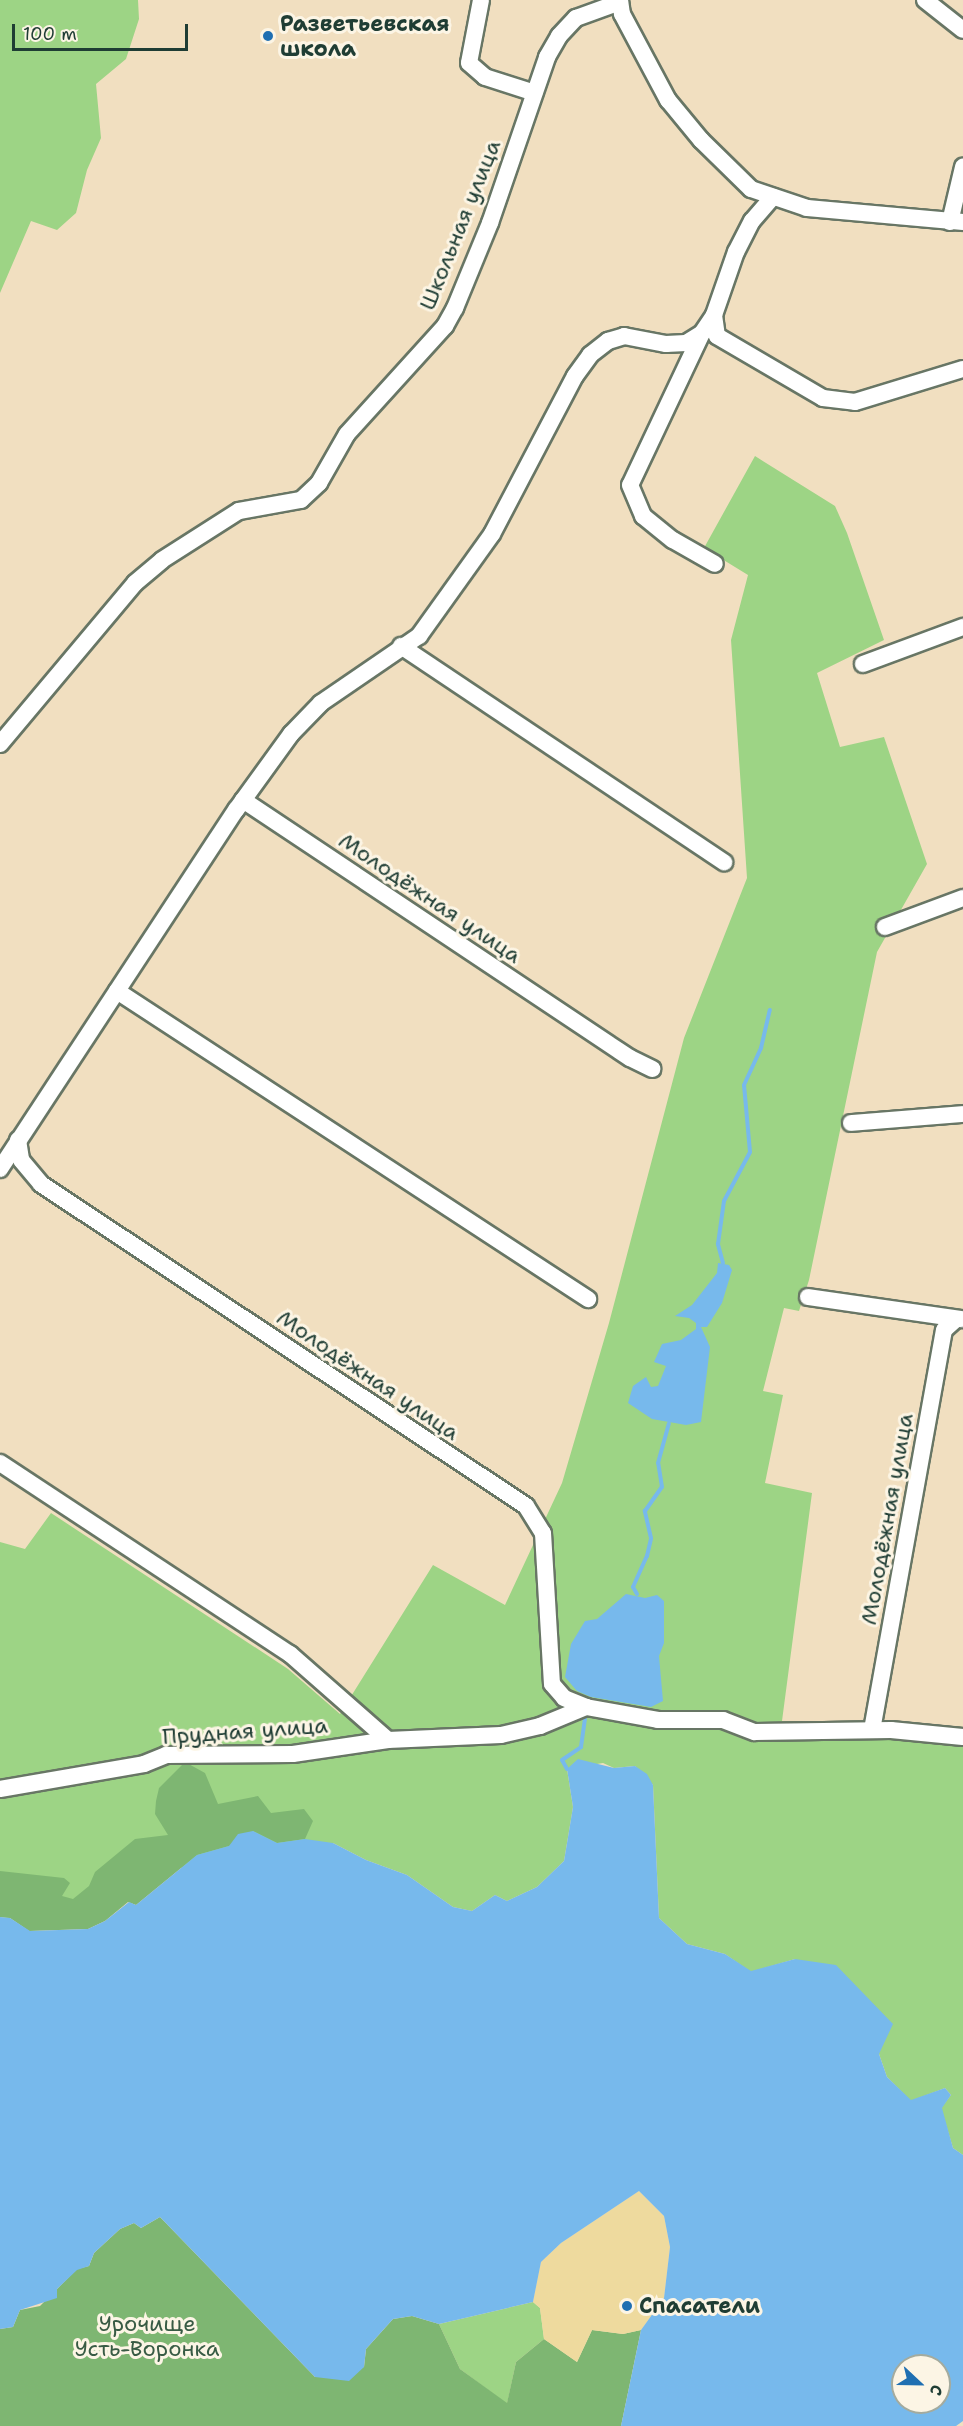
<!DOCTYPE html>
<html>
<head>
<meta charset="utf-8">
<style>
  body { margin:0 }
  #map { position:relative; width:963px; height:2426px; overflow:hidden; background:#f1dfc0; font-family:"Shantell Sans",sans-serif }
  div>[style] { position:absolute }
  .green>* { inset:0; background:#9dd485 }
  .forest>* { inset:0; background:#7eb672 }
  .sand>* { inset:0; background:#eeda9e }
  .water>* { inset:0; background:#77b9ec }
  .stream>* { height:4px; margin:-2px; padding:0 2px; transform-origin:2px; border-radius:2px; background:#77b9ec }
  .roads { filter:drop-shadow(2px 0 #687665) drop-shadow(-2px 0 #687665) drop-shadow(0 2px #687665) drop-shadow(0 -2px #687665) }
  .minor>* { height:16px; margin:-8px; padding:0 8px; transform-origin:8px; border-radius:8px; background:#fff }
  .dots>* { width:16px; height:16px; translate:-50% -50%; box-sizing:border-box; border:3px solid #fcf5e5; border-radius:50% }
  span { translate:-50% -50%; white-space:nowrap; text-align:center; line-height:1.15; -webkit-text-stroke:6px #fcf5e5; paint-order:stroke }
  .poi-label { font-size:22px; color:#1f3d34; font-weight:700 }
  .left { translate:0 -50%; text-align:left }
  .street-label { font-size:22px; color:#1f3d34 }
  .park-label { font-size:22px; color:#385b44 }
  .north { position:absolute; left:891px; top:2354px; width:60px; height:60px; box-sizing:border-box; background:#fcf5e5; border:2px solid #a4ab9e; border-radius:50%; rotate:112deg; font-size:16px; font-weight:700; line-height:24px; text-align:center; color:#1f3d34 }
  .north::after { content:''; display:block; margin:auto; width:21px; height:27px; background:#1f6fb2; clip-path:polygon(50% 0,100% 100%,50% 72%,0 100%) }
  .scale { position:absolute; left:12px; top:24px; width:176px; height:27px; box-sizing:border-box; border:3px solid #1f3d34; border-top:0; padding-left:8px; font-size:18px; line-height:21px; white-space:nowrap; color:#1f3d34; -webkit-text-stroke:4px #fcf5e5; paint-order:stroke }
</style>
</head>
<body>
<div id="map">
  <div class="green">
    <i style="clip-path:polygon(0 0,138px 0,139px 19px,126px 59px,96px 84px,101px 138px,87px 170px,76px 213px,57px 230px,31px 221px,0 293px)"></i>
    <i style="clip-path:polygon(755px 456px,835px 506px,847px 533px,884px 640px,817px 673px,840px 747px,884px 737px,927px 864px,877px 952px,809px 1280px,799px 1311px,784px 1308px,763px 1391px,783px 1395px,765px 1483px,812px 1493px,782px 1721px,865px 1721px,865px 1735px,963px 1736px,963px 2155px,953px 2148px,941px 2108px,951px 2095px,945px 2088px,911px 2101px,887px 2077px,879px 2054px,795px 1959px,751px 1972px,725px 1954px,687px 1944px,659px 1918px,653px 1785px,635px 1766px,614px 1768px,603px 1763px,567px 1769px,573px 1807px,564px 1861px,537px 1887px,507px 1901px,495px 1895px,472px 1911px,453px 1907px,407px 1875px,366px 1860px,333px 1843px,179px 1868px,10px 1918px,0 1917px,0 1542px,25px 1549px,51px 1513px,288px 1669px,340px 1714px,433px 1565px,505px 1605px,562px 1483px,609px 1323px,684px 1038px,747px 878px,731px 640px,748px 575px,704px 548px)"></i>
    <i style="clip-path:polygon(533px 2302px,540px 2308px,544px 2339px,516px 2362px,507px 2404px,460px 2369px,439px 2324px)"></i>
  </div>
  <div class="forest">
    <i style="clip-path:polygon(185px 1762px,205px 1773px,218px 1804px,258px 1796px,271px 1813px,304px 1809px,313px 1821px,305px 1839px,277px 1843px,253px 1831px,229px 1846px,197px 1855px,136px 1905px,128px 1902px,105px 1921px,88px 1929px,29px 1931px,10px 1918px,0 1917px,0 1871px,64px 1878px,70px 1883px,62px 1896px,73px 1899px,89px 1886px,95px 1872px,135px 1839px,168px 1835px,155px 1814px,156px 1801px,159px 1788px)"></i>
    <i style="clip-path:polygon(160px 2217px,315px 2377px,364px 2367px,366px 2349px,393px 2319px,412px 2316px,439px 2324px,460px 2369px,507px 2403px,516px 2362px,544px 2339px,577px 2362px,592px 2330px,623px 2334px,641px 2330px,621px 2426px,0 2426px,0 2329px,13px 2327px,20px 2310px,40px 2306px,77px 2269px,89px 2266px,94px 2253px,120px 2229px,134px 2223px,141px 2228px)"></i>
  </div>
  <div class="sand">
    <i style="clip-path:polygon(639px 2191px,664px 2216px,670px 2247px,664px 2298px,641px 2330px,623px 2334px,592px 2330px,577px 2362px,544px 2339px,540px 2308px,533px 2302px,541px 2262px,561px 2243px)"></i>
  </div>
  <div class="water">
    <i style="clip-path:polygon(718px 1263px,729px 1265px,732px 1270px,722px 1303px,707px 1327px,701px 1327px,710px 1347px,701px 1422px,686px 1425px,652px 1419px,628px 1403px,633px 1386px,646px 1377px,651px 1387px,658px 1386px,666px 1366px,654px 1362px,662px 1344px,681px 1340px,696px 1329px,696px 1323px,689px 1318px,675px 1316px,692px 1305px,717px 1273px)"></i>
    <i style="clip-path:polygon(626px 1594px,645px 1598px,657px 1595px,664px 1601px,664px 1643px,659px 1656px,663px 1701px,651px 1707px,591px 1697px,577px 1691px,565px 1677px,571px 1644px,585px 1621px,597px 1619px)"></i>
    <i style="clip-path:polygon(evenodd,578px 1759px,614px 1768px,635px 1766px,647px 1774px,653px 1785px,659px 1918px,687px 1944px,725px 1954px,751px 1971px,795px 1959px,836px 1965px,893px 2024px,879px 2054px,887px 2077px,911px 2100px,945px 2088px,951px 2095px,942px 2108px,953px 2148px,963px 2155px,963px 2421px,956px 2426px,621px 2426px,641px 2330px,664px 2298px,670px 2247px,664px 2216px,639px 2191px,561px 2243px,541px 2262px,533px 2302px,439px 2324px,412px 2316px,393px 2319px,366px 2349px,364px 2367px,349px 2381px,315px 2377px,160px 2217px,141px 2228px,134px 2223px,120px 2229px,94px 2253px,89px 2266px,77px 2270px,57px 2289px,57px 2298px,20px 2310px,13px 2327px,0 2329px,0 1917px,10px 1918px,30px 1931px,88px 1929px,105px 1921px,129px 1902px,136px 1905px,197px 1855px,229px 1846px,238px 1834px,253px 1831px,277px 1843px,305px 1839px,333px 1843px,366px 1860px,407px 1875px,453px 1907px,472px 1911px,495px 1895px,507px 1901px,537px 1887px,564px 1861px,573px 1807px,567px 1769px,578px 1759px,903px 2366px,939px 2366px,939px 2402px,903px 2402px,903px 2366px)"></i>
  </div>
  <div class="stream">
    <i style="left:723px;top:1263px;width:20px;rotate:-105deg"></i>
    <i style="left:718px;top:1244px;width:43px;rotate:-82.1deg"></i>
    <i style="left:724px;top:1201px;width:55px;rotate:-62deg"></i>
    <i style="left:750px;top:1152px;width:67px;rotate:-95.1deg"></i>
    <i style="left:744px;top:1085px;width:41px;rotate:-65.3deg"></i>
    <i style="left:761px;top:1048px;width:39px;rotate:-77deg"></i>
    <i style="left:637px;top:1594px;width:8px;rotate:-120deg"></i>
    <i style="left:633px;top:1587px;width:34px;rotate:-66deg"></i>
    <i style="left:647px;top:1556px;width:18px;rotate:-77deg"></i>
    <i style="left:651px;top:1538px;width:28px;rotate:-103deg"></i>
    <i style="left:645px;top:1511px;width:29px;rotate:-55deg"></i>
    <i style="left:662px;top:1487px;width:24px;rotate:-99deg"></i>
    <i style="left:658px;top:1463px;width:41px;rotate:-74.6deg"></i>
    <i style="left:567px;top:1769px;width:10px;rotate:-119deg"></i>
    <i style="left:562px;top:1760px;width:23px;rotate:-34deg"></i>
    <i style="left:581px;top:1747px;width:35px;rotate:-82deg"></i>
  </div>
  <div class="roads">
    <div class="minor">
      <i style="left:481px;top:0;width:64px;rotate:100.8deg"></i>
      <i style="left:469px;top:63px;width:21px;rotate:41deg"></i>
      <i style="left:485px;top:77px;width:52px;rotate:17.7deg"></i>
      <i style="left:620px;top:0;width:14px;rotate:82deg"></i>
      <i style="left:622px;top:14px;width:98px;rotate:61.9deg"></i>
      <i style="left:668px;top:100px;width:52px;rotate:50.5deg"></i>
      <i style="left:701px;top:140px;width:70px;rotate:44.4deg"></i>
      <i style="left:751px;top:189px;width:59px;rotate:18.7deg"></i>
      <i style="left:807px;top:208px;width:157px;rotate:5.1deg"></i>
      <i style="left:925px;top:0;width:48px;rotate:38.3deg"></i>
      <i style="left:950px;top:222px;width:57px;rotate:-76.7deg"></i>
      <i style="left:714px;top:315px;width:21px;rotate:82deg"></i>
      <i style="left:717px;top:336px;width:123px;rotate:30.3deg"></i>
      <i style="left:823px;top:398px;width:32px;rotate:7deg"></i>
      <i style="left:855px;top:402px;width:113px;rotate:-17deg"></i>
      <i style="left:702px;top:333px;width:168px;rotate:115.3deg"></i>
      <i style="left:630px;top:485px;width:34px;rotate:67deg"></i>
      <i style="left:643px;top:516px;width:38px;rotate:39deg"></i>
      <i style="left:673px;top:540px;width:48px;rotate:29.7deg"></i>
      <i style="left:401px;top:646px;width:389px;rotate:33.8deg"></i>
      <i style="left:863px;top:664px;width:107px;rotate:-20.3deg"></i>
      <i style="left:0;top:744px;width:210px;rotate:-50deg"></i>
      <i style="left:135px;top:583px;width:35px;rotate:-40deg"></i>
      <i style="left:162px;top:560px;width:91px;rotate:-32.5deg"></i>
      <i style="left:239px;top:511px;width:63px;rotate:-10.1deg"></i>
      <i style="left:301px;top:500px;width:25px;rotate:-43deg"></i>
      <i style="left:319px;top:483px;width:56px;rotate:-60.3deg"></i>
      <i style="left:347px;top:434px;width:146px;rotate:-47.8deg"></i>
      <i style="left:445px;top:326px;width:21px;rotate:-61deg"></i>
      <i style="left:455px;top:308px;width:92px;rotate:-67.6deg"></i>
      <i style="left:490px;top:223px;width:176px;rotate:-71deg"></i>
      <i style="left:547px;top:57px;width:24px;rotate:-60deg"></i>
      <i style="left:559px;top:36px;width:25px;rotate:-47deg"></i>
      <i style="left:576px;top:18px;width:47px;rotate:-20deg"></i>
      <i style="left:243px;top:800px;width:465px;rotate:33.7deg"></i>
      <i style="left:630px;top:1058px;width:25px;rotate:26deg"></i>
      <i style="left:885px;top:927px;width:83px;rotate:-20.4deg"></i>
      <i style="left:117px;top:991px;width:563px;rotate:33.18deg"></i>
      <i style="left:851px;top:1123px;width:112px;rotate:-4.6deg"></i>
      <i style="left:18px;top:1140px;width:20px;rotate:81deg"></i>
      <i style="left:21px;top:1160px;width:31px;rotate:50deg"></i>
      <i style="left:41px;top:1184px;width:582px;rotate:33.58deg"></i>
      <i style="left:526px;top:1506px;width:32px;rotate:58deg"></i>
      <i style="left:543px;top:1533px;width:151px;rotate:86.6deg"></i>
      <i style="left:552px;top:1684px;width:18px;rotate:49deg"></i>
      <i style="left:564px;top:1698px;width:24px;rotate:22deg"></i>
      <i style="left:0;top:1169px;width:430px;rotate:-56.7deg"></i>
      <i style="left:236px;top:810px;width:94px;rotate:-54.1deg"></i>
      <i style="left:291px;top:734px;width:43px;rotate:-45.9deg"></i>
      <i style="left:321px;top:703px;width:119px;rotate:-34.4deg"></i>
      <i style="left:419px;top:636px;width:125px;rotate:-54.4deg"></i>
      <i style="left:492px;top:534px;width:178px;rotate:-62.3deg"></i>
      <i style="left:575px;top:376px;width:26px;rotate:-54deg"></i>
      <i style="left:590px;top:355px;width:23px;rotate:-38deg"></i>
      <i style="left:608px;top:341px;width:17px;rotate:-17deg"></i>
      <i style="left:624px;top:336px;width:43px;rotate:10.8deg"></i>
      <i style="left:666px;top:344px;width:20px;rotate:-3deg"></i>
      <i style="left:686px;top:343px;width:19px;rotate:-32deg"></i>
      <i style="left:702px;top:333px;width:22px;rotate:-56deg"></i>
      <i style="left:714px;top:315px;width:67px;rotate:-70.8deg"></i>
      <i style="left:736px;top:252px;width:35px;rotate:-63deg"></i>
      <i style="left:752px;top:221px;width:32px;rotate:-49deg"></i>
      <i style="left:808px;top:1297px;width:155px;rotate:8.2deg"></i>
      <i style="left:0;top:1463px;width:347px;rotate:33.4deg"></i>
      <i style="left:290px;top:1654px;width:130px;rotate:41.3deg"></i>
      <i style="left:388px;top:1740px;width:113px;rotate:-2.5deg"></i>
      <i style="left:501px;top:1735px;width:40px;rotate:-13deg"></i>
      <i style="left:540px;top:1726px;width:50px;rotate:-22.4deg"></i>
      <i style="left:586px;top:1707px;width:73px;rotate:10.2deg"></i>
      <i style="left:658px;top:1720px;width:65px"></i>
      <i style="left:723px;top:1720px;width:34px;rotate:21deg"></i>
      <i style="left:755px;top:1732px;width:136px;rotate:-0.8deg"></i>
      <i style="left:891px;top:1730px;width:72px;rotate:5.6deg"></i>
      <i style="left:872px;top:1730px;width:406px;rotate:-79.8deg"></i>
      <i style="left:944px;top:1330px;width:15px;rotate:-42deg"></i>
      <i style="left:0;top:1789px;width:146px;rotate:-9.8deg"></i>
      <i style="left:144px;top:1764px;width:24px;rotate:-22deg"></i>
      <i style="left:166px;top:1755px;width:127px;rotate:-0.5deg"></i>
      <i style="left:293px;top:1754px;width:96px;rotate:-8.4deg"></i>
    </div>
  </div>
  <div class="dots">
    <i style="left:268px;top:36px;background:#1f6fb2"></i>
    <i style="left:627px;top:2306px;background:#1f6fb2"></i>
  </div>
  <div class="poi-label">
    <span class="left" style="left:280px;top:36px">Разветьевская<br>школа</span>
    <span class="left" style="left:639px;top:2306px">Спасатели</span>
  </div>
  <div class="street-label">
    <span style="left:460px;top:225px;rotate:-68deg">Школьная улица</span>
    <span style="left:430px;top:898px;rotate:34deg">Молодёжная улица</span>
    <span style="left:368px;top:1375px;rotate:34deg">Молодёжная улица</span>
    <span style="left:887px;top:1519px;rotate:-80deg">Молодёжная улица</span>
    <span style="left:245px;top:1731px;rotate:-4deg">Прудная улица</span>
  </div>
  <div class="park-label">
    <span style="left:147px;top:2336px">Урочище<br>Усть-Воронка</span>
  </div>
  <div class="north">С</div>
  <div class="scale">100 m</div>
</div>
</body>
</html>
